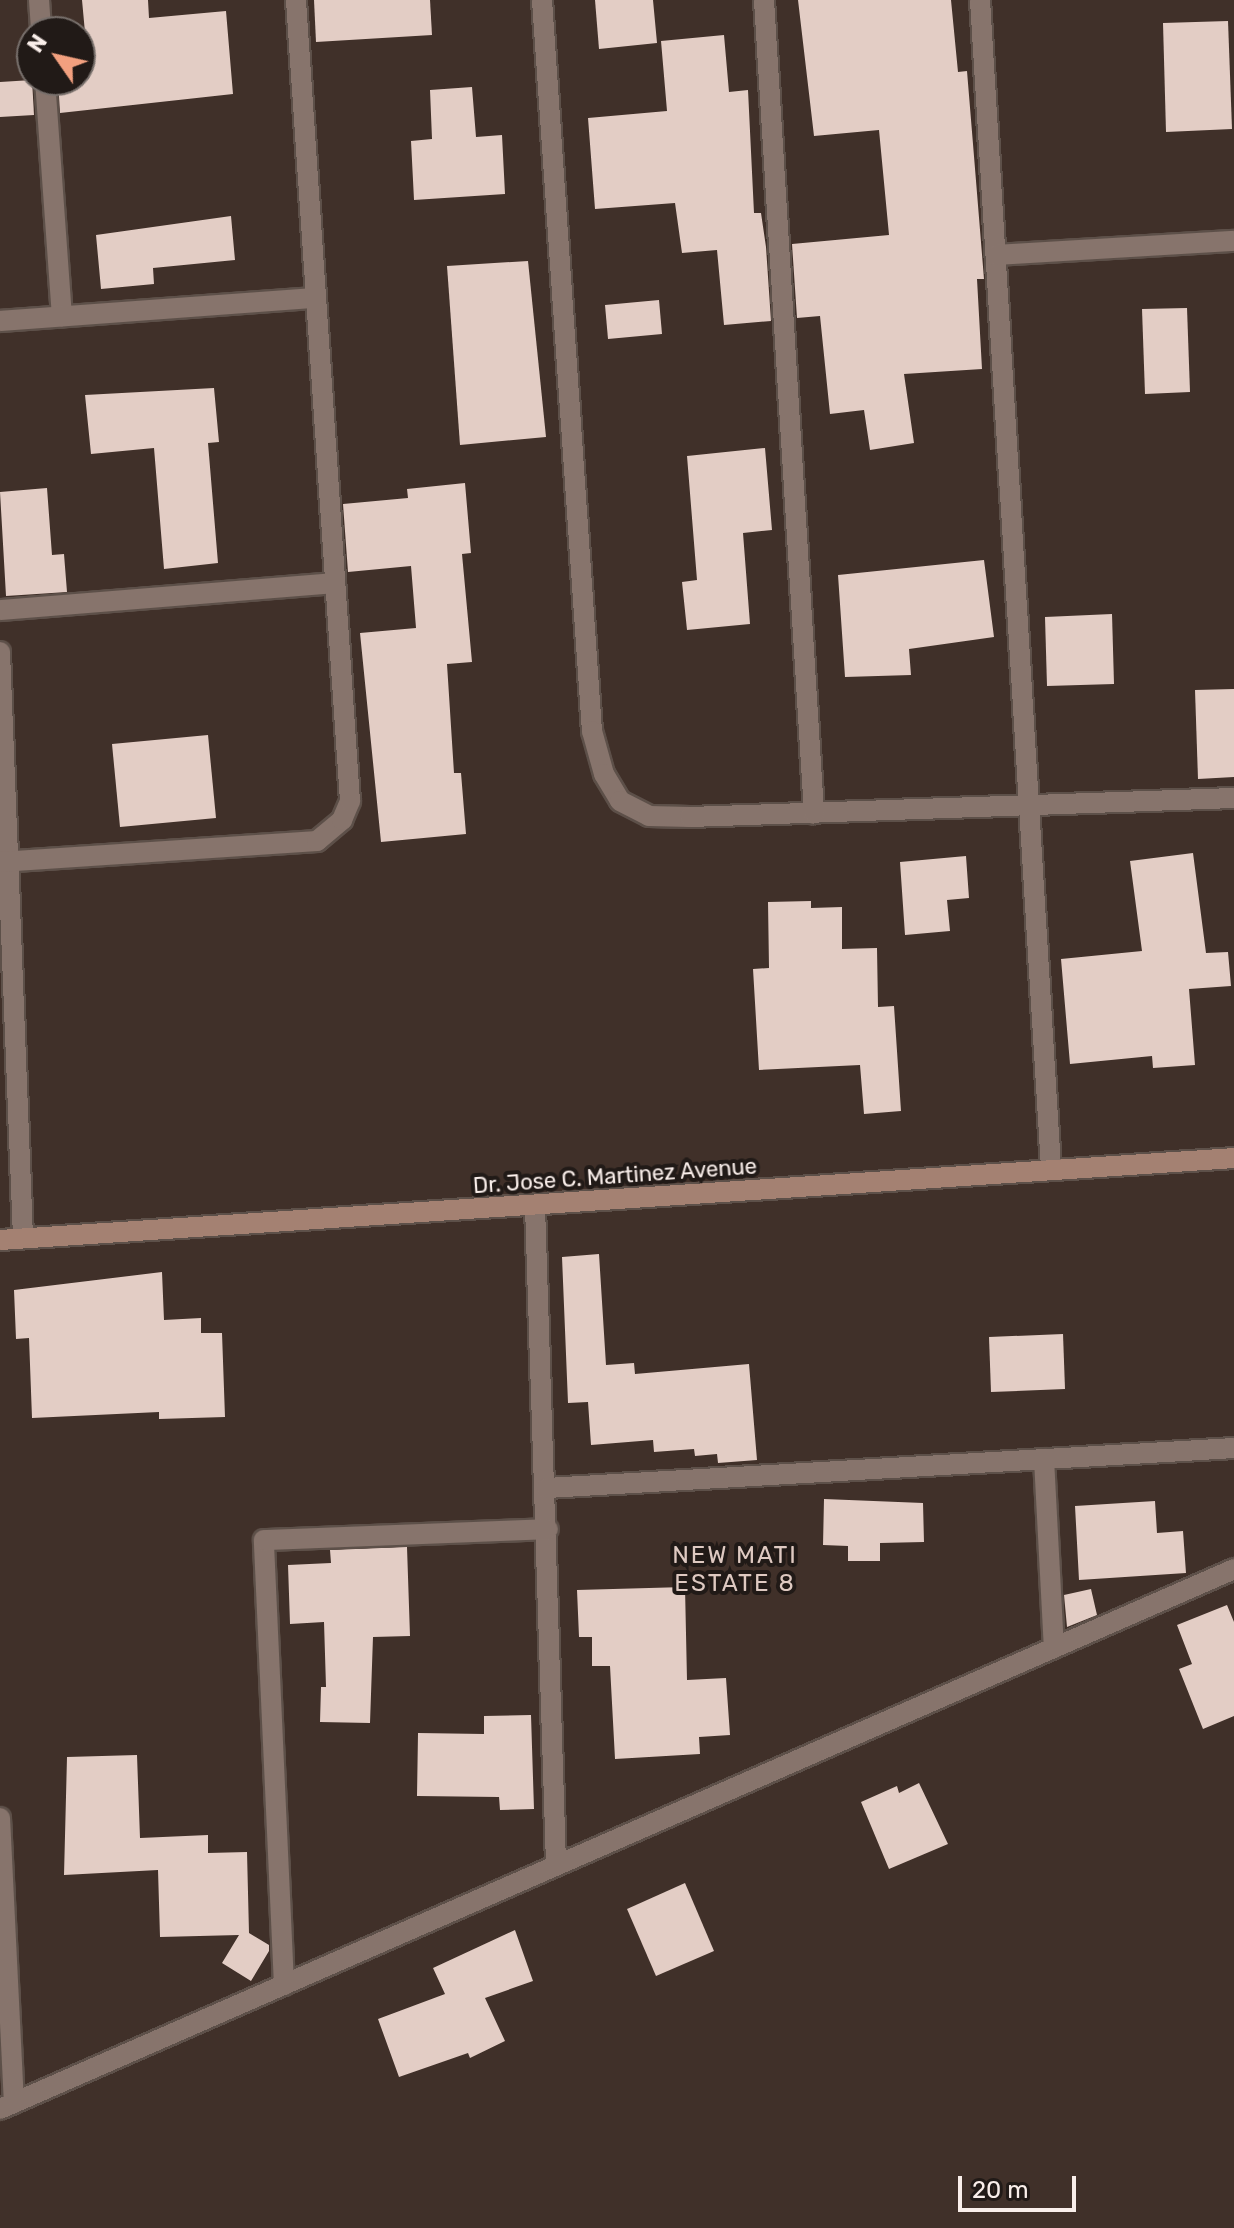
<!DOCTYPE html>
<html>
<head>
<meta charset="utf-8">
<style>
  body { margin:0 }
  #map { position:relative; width:1234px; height:2228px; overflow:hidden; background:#403029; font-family:Rubik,sans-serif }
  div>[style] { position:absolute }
  .building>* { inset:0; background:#e3cdc5 }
  .roads { filter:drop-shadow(2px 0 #5d5049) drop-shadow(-2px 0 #5d5049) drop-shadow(0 2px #5d5049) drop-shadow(0 -2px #5d5049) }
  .street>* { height:20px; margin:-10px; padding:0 10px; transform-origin:10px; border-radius:10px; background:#87746c }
  .secondary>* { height:20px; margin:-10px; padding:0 10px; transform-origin:10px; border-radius:10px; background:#a48172 }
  span { translate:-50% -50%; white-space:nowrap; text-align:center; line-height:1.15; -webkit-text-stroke:8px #211a17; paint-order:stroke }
  .street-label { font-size:22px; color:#f9eeea }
  .neighbourhood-label { font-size:24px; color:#dec9c1; letter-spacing:2px }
  .north { position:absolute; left:16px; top:16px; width:80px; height:80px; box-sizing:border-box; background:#211a17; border:2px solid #776f6b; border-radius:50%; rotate:304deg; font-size:22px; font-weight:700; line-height:32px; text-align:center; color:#f9eeea }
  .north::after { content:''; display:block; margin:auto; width:28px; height:36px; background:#f2a07f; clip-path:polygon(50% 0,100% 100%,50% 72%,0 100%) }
  .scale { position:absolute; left:958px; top:2176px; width:118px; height:36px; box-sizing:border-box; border:4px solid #f9eeea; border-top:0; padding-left:10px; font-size:24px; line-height:28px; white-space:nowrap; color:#f9eeea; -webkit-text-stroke:6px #211a17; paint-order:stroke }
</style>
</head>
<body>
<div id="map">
  <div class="building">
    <i style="clip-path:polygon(82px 0,148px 0,149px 18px,226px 11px,233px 94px,60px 113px,58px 80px,89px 76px)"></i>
    <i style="clip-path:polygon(314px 0,430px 0,432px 35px,316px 42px)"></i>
    <i style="clip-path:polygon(595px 0,653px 0,657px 43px,599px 49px)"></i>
    <i style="clip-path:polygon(798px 0,951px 0,958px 72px,967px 71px,973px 144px,984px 279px,977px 279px,982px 369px,904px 374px,914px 443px,870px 450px,864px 410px,830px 414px,820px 316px,797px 318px,792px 244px,889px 235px,879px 130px,814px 136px)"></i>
    <i style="clip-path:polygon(1228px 21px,1232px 129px,1166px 132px,1163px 23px)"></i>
    <i style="clip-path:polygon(724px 35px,729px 92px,748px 90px,754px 213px,761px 213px,766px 247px,771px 321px,724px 325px,717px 250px,682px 253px,675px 203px,595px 209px,588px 118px,667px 111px,661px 41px)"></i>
    <i style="clip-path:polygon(32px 80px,34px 115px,0 117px,0 82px)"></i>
    <i style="clip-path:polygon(472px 87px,476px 137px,502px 135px,505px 194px,414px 200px,411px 141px,432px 139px,430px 90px)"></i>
    <i style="clip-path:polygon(231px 216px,235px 260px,153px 268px,154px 284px,101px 289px,96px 235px)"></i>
    <i style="clip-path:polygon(528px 261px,546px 437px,460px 445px,447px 266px)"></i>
    <i style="clip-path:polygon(659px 300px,662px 334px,608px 339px,605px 305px)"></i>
    <i style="clip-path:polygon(1187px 308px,1190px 392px,1145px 394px,1142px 309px)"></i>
    <i style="clip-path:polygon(214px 388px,219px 442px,208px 443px,218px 563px,164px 569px,154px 448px,91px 454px,85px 395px)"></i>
    <i style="clip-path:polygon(765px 448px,772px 530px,743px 533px,750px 624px,687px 630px,682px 582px,697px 580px,687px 456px)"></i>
    <i style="clip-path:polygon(465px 483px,471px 553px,462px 554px,472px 662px,447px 664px,454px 773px,461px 773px,466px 834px,381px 842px,360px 633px,416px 628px,411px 566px,348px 572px,343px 504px,408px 498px,407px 489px)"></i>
    <i style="clip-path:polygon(47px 488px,52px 555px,64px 554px,67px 592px,6px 596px,0 492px)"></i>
    <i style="clip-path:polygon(984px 560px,994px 637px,909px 649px,911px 675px,845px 677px,838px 575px)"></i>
    <i style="clip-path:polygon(1112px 614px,1114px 684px,1047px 686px,1045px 617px)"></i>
    <i style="clip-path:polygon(1234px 689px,1234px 777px,1198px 779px,1195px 690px)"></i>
    <i style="clip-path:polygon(208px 735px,216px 818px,120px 827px,112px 744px)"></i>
    <i style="clip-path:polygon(1193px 853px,1206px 953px,1228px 952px,1231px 986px,1189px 989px,1195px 1065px,1153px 1068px,1152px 1056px,1070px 1064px,1061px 959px,1142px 951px,1130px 861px)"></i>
    <i style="clip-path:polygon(966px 856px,969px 898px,947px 900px,950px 931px,905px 935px,900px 862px)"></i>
    <i style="clip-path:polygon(811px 901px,811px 908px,842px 907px,842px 949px,877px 948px,878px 1007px,894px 1006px,901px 1111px,864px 1114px,860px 1065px,759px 1070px,753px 969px,769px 968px,768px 902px)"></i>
    <i style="clip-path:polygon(599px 1254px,606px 1365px,634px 1363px,635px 1374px,749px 1364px,757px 1460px,718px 1463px,717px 1454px,695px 1456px,694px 1449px,654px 1452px,653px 1440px,591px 1445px,588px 1402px,568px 1403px,562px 1257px)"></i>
    <i style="clip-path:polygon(162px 1272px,164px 1320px,201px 1318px,201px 1333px,222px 1333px,225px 1417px,159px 1419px,159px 1412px,32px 1418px,29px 1338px,16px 1339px,14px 1290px)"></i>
    <i style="clip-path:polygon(1063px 1334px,1065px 1389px,991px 1392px,989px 1337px)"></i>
    <i style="clip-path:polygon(824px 1499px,923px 1503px,924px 1542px,880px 1543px,880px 1561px,848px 1561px,848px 1546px,823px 1545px)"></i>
    <i style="clip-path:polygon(1155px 1501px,1157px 1533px,1183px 1531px,1186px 1573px,1079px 1580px,1075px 1506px)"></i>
    <i style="clip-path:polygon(407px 1547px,410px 1636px,373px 1637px,370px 1723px,320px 1722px,321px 1687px,326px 1687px,324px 1622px,290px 1624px,288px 1565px,331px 1563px,330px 1550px)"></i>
    <i style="clip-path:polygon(685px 1587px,687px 1680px,726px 1678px,730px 1735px,699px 1737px,700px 1754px,615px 1759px,610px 1666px,592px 1666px,592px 1637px,579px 1637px,577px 1590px)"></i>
    <i style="clip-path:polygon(1091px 1589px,1097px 1615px,1067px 1627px,1064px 1595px)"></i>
    <i style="clip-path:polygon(1227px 1605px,1234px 1622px,1234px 1716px,1203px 1729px,1179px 1669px,1192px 1664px,1177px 1625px)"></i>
    <i style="clip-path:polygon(531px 1715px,534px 1809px,500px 1810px,499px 1797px,417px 1796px,418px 1733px,484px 1734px,484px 1716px)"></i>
    <i style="clip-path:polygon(137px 1755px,140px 1838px,208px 1835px,208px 1853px,247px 1852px,249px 1933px,269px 1945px,269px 1951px,251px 1981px,222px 1963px,239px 1935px,160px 1937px,158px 1870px,64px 1875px,67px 1757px)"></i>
    <i style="clip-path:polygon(919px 1783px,948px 1844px,889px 1869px,861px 1802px,897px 1786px,899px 1793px)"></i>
    <i style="clip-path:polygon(685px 1883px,714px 1951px,656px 1976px,627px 1909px)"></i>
    <i style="clip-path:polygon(515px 1930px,533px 1981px,485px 1998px,505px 2041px,470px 2058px,468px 2053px,399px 2077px,378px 2019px,445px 1994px,433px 1968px)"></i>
  </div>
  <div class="roads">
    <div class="street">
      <i style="left:39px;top:0;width:32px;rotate:86deg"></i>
      <i style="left:542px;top:0;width:733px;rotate:86.09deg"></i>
      <i style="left:592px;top:731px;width:45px;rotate:74.4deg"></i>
      <i style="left:604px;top:774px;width:31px;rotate:59deg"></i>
      <i style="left:620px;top:801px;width:33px;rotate:27deg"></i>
      <i style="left:649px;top:816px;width:41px;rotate:1.4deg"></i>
      <i style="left:690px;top:817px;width:544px;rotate:-2deg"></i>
      <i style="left:764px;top:0;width:815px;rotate:86.48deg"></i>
      <i style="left:980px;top:0;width:1170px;rotate:86.52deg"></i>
      <i style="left:45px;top:80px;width:237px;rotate:85.9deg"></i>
      <i style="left:997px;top:255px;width:237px;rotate:-3.4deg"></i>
      <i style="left:0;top:321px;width:316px;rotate:-4.2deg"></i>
      <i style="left:0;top:610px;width:336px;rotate:-4.6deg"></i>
      <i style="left:0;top:652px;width:586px;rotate:87.75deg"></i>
      <i style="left:0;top:862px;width:318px;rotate:-3.8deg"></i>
      <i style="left:317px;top:841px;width:33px;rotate:-40deg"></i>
      <i style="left:342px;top:820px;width:21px;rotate:-67deg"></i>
      <i style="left:350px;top:801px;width:803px;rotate:-93.86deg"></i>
      <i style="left:535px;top:1206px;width:659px;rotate:88.17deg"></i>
      <i style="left:1044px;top:1459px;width:189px;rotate:87deg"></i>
      <i style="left:547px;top:1488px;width:688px;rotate:-3.33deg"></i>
      <i style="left:0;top:1818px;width:285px;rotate:87.2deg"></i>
      <i style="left:284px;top:1985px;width:445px;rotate:-92.6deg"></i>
      <i style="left:264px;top:1540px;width:284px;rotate:-2.2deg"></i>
      <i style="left:0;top:2109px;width:1347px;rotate:-23.63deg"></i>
    </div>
    <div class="secondary">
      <i style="left:0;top:1240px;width:1237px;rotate:-3.8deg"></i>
    </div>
  </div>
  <div class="street-label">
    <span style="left:615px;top:1176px;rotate:-4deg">Dr. Jose C. Martinez Avenue</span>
  </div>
  <div class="neighbourhood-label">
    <span style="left:735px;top:1570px">NEW MATI<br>ESTATE 8</span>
  </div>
  <div class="north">N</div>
  <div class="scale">20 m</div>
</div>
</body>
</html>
